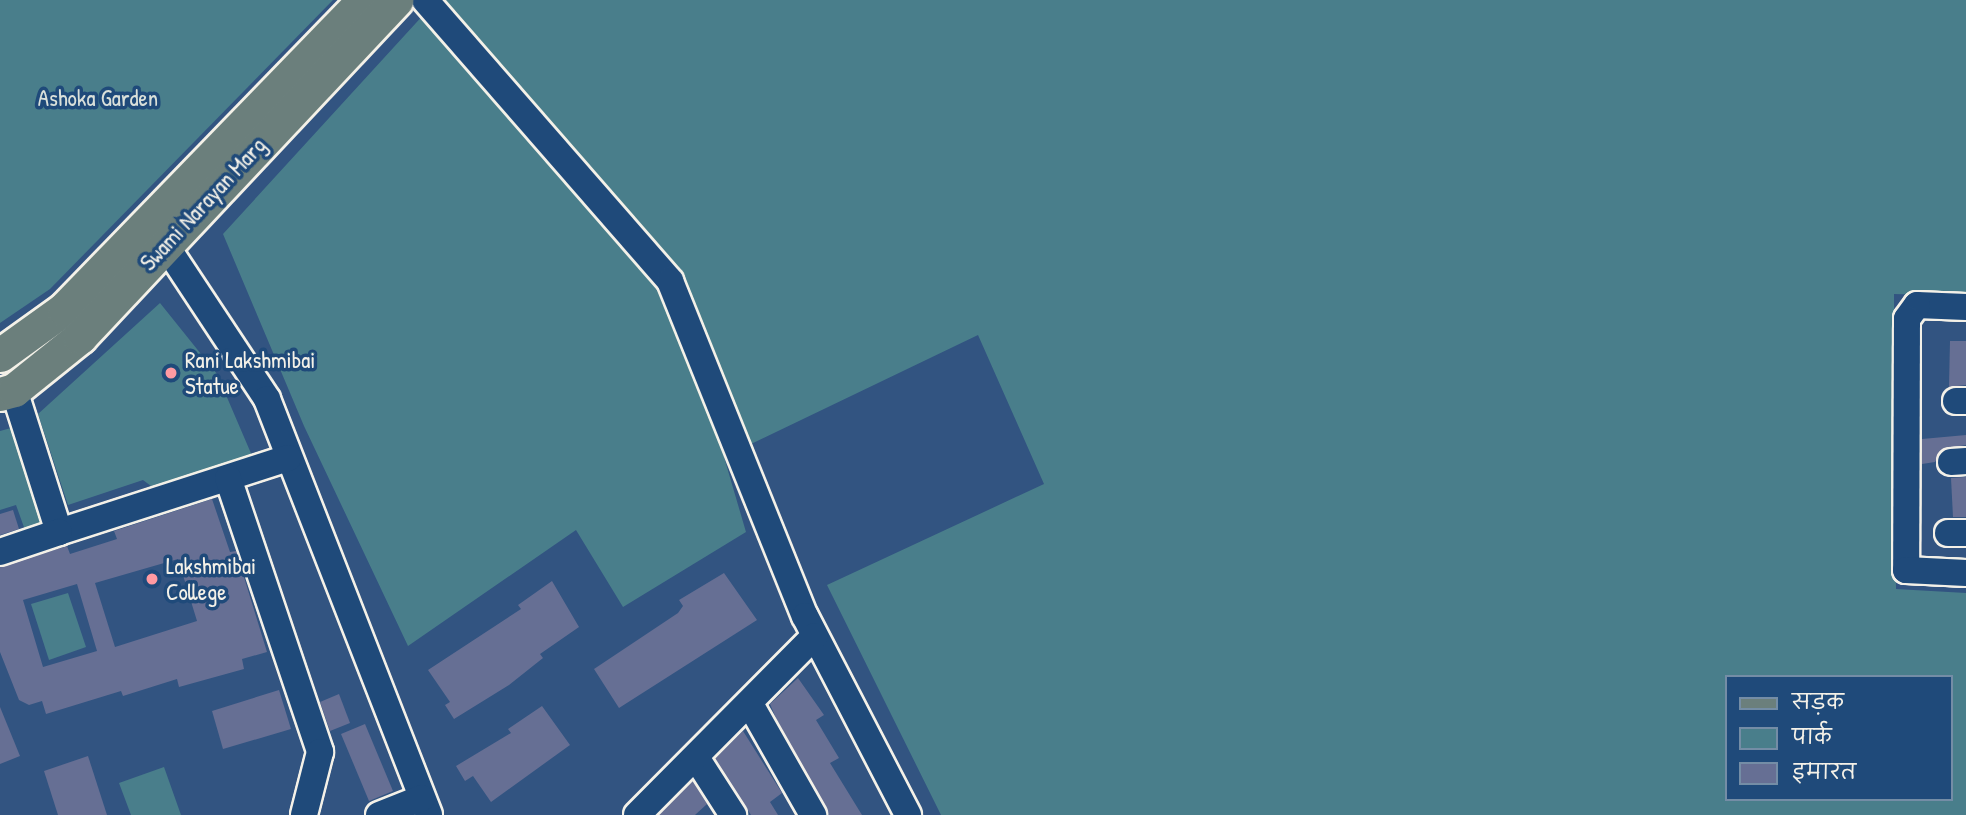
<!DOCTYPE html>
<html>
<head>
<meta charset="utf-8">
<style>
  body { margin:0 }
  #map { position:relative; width:1966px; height:815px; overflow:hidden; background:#325481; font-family:"Patrick Hand","Playpen Sans Deva",sans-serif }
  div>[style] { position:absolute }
  .green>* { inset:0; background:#497e8b }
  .building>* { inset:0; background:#666f94 }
  .roads { filter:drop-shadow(2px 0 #f4f1e8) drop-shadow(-2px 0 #f4f1e8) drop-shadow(0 2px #f4f1e8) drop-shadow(0 -2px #f4f1e8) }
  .minor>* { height:26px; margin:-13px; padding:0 13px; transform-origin:13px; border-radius:13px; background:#1f4a7a }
  .major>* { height:33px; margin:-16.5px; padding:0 16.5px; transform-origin:16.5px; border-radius:16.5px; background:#6b7f7c }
  .dots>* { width:19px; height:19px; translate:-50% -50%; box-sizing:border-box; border:4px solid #1f4a7a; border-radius:50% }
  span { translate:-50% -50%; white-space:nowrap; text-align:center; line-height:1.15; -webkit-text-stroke:7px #1f4a7a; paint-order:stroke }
  .park-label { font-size:23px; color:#dae0da }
  .street-label { font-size:23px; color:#f4f1e8 }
  .poi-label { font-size:23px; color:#f4f1e8 }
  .left { translate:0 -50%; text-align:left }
  .legend { position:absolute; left:1725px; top:675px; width:228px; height:126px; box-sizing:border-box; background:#1f4a7a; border:2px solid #748da6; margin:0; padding:9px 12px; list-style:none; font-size:21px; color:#f4f1e8 }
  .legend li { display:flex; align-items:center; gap:14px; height:35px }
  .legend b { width:35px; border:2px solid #748da6 }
</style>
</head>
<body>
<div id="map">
  <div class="green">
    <i style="clip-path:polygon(0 0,333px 0,50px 289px,0 323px)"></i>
    <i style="clip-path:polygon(evenodd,437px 0,1966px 0,1966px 296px,1894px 294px,1896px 589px,1966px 593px,1966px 815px,941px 815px,827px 585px,1044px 484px,978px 335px,724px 457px,746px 532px,623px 607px,576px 530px,408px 646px,304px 426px,223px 234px,437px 0,1726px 677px,1950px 677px,1950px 799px,1726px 799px,1726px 677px)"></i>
    <i style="clip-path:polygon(160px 303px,217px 374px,253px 458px,159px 492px,143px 480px,68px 505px,38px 414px)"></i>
    <i style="clip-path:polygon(11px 428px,43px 524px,25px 530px,16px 505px,0 510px,0 431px)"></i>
    <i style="clip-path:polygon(68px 593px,86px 647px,49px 660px,31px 604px)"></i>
    <i style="clip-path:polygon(164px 767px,181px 815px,131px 815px,119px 783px)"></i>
  </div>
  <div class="building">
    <i style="clip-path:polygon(1950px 341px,1966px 341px,1966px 385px,1949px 387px)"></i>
    <i style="clip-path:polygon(1966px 435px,1966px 445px,1943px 449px,1935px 462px,1922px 464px,1922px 439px)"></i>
    <i style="clip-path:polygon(1966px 477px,1966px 517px,1953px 517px,1951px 478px)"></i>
    <i style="clip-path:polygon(evenodd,212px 499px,230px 552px,236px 551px,267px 652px,242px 659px,244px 669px,179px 687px,177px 679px,123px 696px,121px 691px,46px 714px,42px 701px,29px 705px,19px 700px,0 652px,0 567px,67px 546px,70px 554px,117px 539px,114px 531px,212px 499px,178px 559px,197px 621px,115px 647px,95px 583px,178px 559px,212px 499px,77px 584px,97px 651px,43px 667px,23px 600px,77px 584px)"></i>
    <i style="clip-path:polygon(13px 510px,19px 529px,0 535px,0 514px)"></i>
    <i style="clip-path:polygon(724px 573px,757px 620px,619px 708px,594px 669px,678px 613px,683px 606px,679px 600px)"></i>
    <i style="clip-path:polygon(552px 581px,579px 627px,540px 654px,543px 658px,509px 685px,454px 719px,445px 705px,450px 702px,428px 670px,521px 609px,518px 605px)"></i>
    <i style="clip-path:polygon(798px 678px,824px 715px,816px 720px,839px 758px,830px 763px,862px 815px,829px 815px,776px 718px,770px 704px)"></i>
    <i style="clip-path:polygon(279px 690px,291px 729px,223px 749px,212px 711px)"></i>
    <i style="clip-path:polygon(339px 694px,350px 723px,330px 731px,320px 702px)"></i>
    <i style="clip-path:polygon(542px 706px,570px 745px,491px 802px,473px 776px,465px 781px,456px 766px,511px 733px,508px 729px)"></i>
    <i style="clip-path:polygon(0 707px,20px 756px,0 764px)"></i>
    <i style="clip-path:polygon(365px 724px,393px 791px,369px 801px,341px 734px)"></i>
    <i style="clip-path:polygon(743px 731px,782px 793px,770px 802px,778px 815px,751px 815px,715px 759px)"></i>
    <i style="clip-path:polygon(88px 756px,107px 815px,58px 815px,44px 771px)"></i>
    <i style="clip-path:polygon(693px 781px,707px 804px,695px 815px,659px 815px)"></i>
  </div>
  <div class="roads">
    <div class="minor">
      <i style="left:425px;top:0;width:373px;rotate:48.9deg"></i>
      <i style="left:670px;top:281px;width:361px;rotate:68.1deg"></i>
      <i style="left:805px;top:616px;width:224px;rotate:62.6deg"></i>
      <i style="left:156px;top:231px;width:201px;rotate:56.5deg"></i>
      <i style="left:267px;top:399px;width:446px;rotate:68.7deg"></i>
      <i style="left:1966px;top:307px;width:49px;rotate:-177.7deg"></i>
      <i style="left:1917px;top:305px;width:17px;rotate:126deg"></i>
      <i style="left:1907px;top:319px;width:251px;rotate:90.2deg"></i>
      <i style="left:1906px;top:570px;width:60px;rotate:2.9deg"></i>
      <i style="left:14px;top:390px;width:149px;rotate:72.4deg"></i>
      <i style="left:59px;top:532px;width:241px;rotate:-17.9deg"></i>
      <i style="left:1956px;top:401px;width:10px"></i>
      <i style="left:1951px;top:462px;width:15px;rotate:-4deg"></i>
      <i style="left:228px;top:478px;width:289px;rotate:71.4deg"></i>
      <i style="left:320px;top:752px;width:65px;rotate:104.3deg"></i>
      <i style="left:1948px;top:533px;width:18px"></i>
      <i style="left:0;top:552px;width:62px;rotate:-18.7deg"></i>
      <i style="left:750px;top:704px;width:128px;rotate:60.4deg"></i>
      <i style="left:697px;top:759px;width:67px;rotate:57.3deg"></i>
      <i style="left:379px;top:815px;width:46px;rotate:-21.6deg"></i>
      <i style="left:637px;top:815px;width:252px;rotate:-45.2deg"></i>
    </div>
    <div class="major">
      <i style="left:0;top:355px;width:79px;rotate:-35.7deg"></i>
      <i style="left:64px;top:309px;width:430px;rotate:-45.9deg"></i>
      <i style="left:0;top:394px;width:15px;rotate:-16deg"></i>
      <i style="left:14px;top:390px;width:85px;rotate:-38.8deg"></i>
      <i style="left:80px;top:337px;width:462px;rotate:-46.8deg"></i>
    </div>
  </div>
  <div class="dots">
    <i style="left:171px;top:373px;background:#ff9aa2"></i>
    <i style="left:152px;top:579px;background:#ff9aa2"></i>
  </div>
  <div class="park-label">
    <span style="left:98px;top:98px">Ashoka Garden</span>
  </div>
  <div class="street-label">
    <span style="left:203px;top:204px;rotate:-47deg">Swami Narayan Marg</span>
  </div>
  <div class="poi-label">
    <span class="left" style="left:185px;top:373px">Rani Lakshmibai<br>Statue</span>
    <span class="left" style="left:166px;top:579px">Lakshmibai<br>College</span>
  </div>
  <ul class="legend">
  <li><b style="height:9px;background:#6b7f7c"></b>सड़क</li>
  <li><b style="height:19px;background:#497e8b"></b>पार्क</li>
  <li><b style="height:19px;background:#666f94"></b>इमारत</li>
  </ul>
</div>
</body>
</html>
